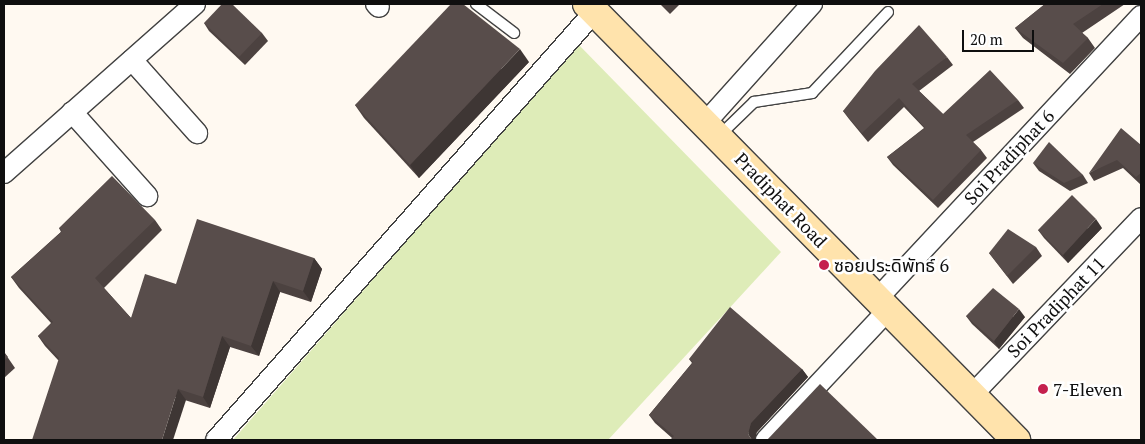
<!DOCTYPE html>
<html>
<head>
<meta charset="utf-8">
<style>
  body { margin:0 }
  #map { position:relative; width:1145px; height:444px; overflow:hidden; background:#fff9f1; font-family:"PT Serif","Noto Sans Thai",serif }
  div>[style] { position:absolute }
  .green>* { inset:0; background:#deecb8 }
  .roads { filter:drop-shadow(1px 0 #424242) drop-shadow(-1px 0 #424242) drop-shadow(0 1px #424242) drop-shadow(0 -1px #424242) }
  .lane>* { height:10px; margin:-5px; padding:0 5px; transform-origin:5px; border-radius:5px; background:#fff }
  .street>* { height:20px; margin:-10px; padding:0 10px; transform-origin:10px; border-radius:10px; background:#fff }
  .secondary>* { height:28px; margin:-14px; padding:0 14px; transform-origin:14px; border-radius:14px; background:#ffe3ac }
  .wall>* { inset:0; background:#4c4240 }
  .shaded-wall>* { inset:0; background:#3e3634 }
  .building>* { inset:0; background:#584d4b }
  .dots>* { width:14px; height:14px; translate:-50% -50%; box-sizing:border-box; border:2px solid #fff; border-radius:50% }
  span { translate:-50% -50%; white-space:nowrap; text-align:center; line-height:1.15; -webkit-text-stroke:5px #fff; paint-order:stroke }
  .street-label { font-size:18px; color:#0f0f0f }
  .poi-label { font-size:18px; color:#0f0f0f }
  .left { translate:0 -50%; text-align:left }
  .frame { position:absolute; inset:0; border:5px solid #0f0f0f; pointer-events:none }
  .scale { position:absolute; left:962px; top:30px; width:72px; height:22px; box-sizing:border-box; border:2px solid #0f0f0f; border-top:0; padding-left:6px; font-size:15px; line-height:18px; white-space:nowrap; color:#0f0f0f; -webkit-text-stroke:4px #fff; paint-order:stroke }
</style>
</head>
<body>
<div id="map">
  <div class="green">
    <i style="clip-path:polygon(578px 44px,781px 252px,608px 440px,233px 440px)"></i>
  </div>
  <div class="roads">
    <div class="lane">
      <i style="left:476px;top:4px;width:48px;rotate:37.3deg"></i>
      <i style="left:719px;top:136px;width:49px;rotate:-44.2deg"></i>
      <i style="left:754px;top:102px;width:59px;rotate:-8.8deg"></i>
      <i style="left:812px;top:93px;width:111px;rotate:-46.8deg"></i>
    </div>
    <div class="street">
      <i style="left:376px;top:4px;width:4px;rotate:45deg"></i>
      <i style="left:132px;top:60px;width:98px;rotate:48.3deg"></i>
      <i style="left:72px;top:112px;width:113px;rotate:48.2deg"></i>
      <i style="left:706px;top:122px;width:159px;rotate:-48.1deg"></i>
      <i style="left:4px;top:173px;width:255px;rotate:-41.5deg"></i>
      <i style="left:877px;top:299px;width:387px;rotate:-47deg"></i>
      <i style="left:971px;top:396px;width:246px;rotate:-46.3deg"></i>
      <i style="left:216px;top:440px;width:572px;rotate:-48.54deg"></i>
      <i style="left:766px;top:440px;width:178px;rotate:-46.8deg"></i>
    </div>
    <div class="secondary">
      <i style="left:587px;top:4px;width:612px;rotate:45.46deg"></i>
    </div>
  </div>
  <div class="wall">
    <i style="clip-path:polygon(660px 4px,680px 4px,670px 14px)"></i>
    <i style="clip-path:polygon(1045px 4px,1125px 4px,1082px 33px,1088px 38px,1095px 48px,1070px 74px,1023px 38px,1015px 28px)"></i>
    <i style="clip-path:polygon(204px 23px,262px 33px,268px 41px,245px 65px,209px 31px)"></i>
    <i style="clip-path:polygon(947px 57px,953px 65px,919px 91px,943px 114px,1018px 100px,1024px 108px,973px 142px,981px 150px,987px 158px,938px 208px,893px 165px,887px 157px,924px 128px,904px 107px,868px 142px,849px 119px,843px 111px)"></i>
    <i style="clip-path:polygon(529px 62px,419px 178px,364px 118px,355px 105px)"></i>
    <i style="clip-path:polygon(1141px 145px,1141px 185px,1123px 168px,1094px 181px,1089px 173px)"></i>
    <i style="clip-path:polygon(1033px 163px,1083px 175px,1088px 183px,1070px 191px,1039px 171px)"></i>
    <i style="clip-path:polygon(155px 220px,162px 230px,104px 288px,131px 318px,176px 284px,314px 258px,322px 269px,311px 302px,280px 292px,259px 356px,230px 347px,210px 408px,58px 360px,45px 346px,38px 336px,51px 323px,19px 288px,11px 277px,61px 232px,59px 228px)"></i>
    <i style="clip-path:polygon(1102px 228px,1068px 263px,1044px 238px,1038px 230px)"></i>
    <i style="clip-path:polygon(1036px 247px,1042px 256px,1013px 284px,989px 253px)"></i>
    <i style="clip-path:polygon(966px 316px,1025px 317px,999px 349px,972px 324px)"></i>
    <i style="clip-path:polygon(4px 352px,15px 368px,4px 378px)"></i>
    <i style="clip-path:polygon(689px 359px,802px 369px,808px 377px,757px 432px,672px 438px,655px 423px,649px 415px,692px 363px)"></i>
  </div>
  <div class="shaded-wall">
    <i style="clip-path:polygon(520px 49px,529px 62px,419px 178px,410px 165px)"></i>
    <i style="clip-path:polygon(1096px 219px,1102px 228px,1068px 263px,1063px 255px)"></i>
    <i style="clip-path:polygon(314px 258px,322px 269px,311px 302px,303px 291px)"></i>
    <i style="clip-path:polygon(273px 281px,280px 292px,259px 356px,251px 346px)"></i>
    <i style="clip-path:polygon(1019px 309px,1025px 317px,999px 349px,994px 341px)"></i>
    <i style="clip-path:polygon(222px 336px,230px 347px,210px 408px,203px 397px)"></i>
    <i style="clip-path:polygon(802px 369px,808px 377px,757px 432px,755px 440px,752px 440px,748px 434px,751px 423px)"></i>
    <i style="clip-path:polygon(178px 389px,186px 400px,173px 440px,162px 440px)"></i>
  </div>
  <div class="building">
    <i style="clip-path:polygon(222px 4px,232px 4px,262px 33px,239px 57px,204px 23px)"></i>
    <i style="clip-path:polygon(451px 4px,463px 4px,520px 49px,410px 165px,355px 105px)"></i>
    <i style="clip-path:polygon(1045px 4px,1103px 4px,1073px 24px,1088px 38px,1063px 63px,1015px 28px)"></i>
    <i style="clip-path:polygon(919px 25px,947px 57px,912px 84px,943px 114px,990px 70px,1018px 100px,966px 135px,981px 150px,933px 200px,887px 157px,925px 128px,899px 98px,862px 133px,843px 111px,875px 71px)"></i>
    <i style="clip-path:polygon(1121px 128px,1141px 145px,1141px 173px,1136px 177px,1117px 160px,1089px 173px)"></i>
    <i style="clip-path:polygon(1049px 142px,1083px 175px,1064px 183px,1033px 163px)"></i>
    <i style="clip-path:polygon(112px 176px,155px 220px,95px 278px,131px 318px,145px 274px,176px 284px,197px 219px,314px 258px,303px 291px,273px 281px,251px 346px,222px 336px,203px 397px,178px 389px,162px 440px,32px 440px,59px 358px,38px 336px,53px 322px,11px 277px,62px 231px,59px 228px)"></i>
    <i style="clip-path:polygon(1072px 195px,1096px 219px,1063px 255px,1038px 230px)"></i>
    <i style="clip-path:polygon(1008px 229px,1036px 247px,1007px 276px,989px 253px)"></i>
    <i style="clip-path:polygon(993px 288px,1019px 309px,994px 341px,966px 316px)"></i>
    <i style="clip-path:polygon(730px 307px,802px 369px,751px 423px,748px 434px,752px 440px,670px 440px,674px 436px,649px 415px,693px 362px,689px 359px)"></i>
    <i style="clip-path:polygon(4px 352px,8px 357px,4px 360px)"></i>
    <i style="clip-path:polygon(820px 384px,878px 440px,767px 440px)"></i>
  </div>
  <div class="dots">
    <i style="left:824px;top:265px;background:#c5214e"></i>
    <i style="left:1043px;top:389px;background:#c5214e"></i>
  </div>
  <div class="street-label">
    <span style="left:1009px;top:157px;rotate:-47deg">Soi Pradiphat 6</span>
    <span style="left:781px;top:200px;rotate:46deg">Pradiphat Road</span>
    <span style="left:1056px;top:307px;rotate:-46deg">Soi Pradiphat 11</span>
  </div>
  <div class="poi-label">
    <span class="left" style="left:834px;top:265px">ซอยประดิพัทธ์ 6</span>
    <span class="left" style="left:1053px;top:389px">7-Eleven</span>
  </div>
  <div class="frame"></div>
  <div class="scale">20 m</div>
</div>
</body>
</html>
